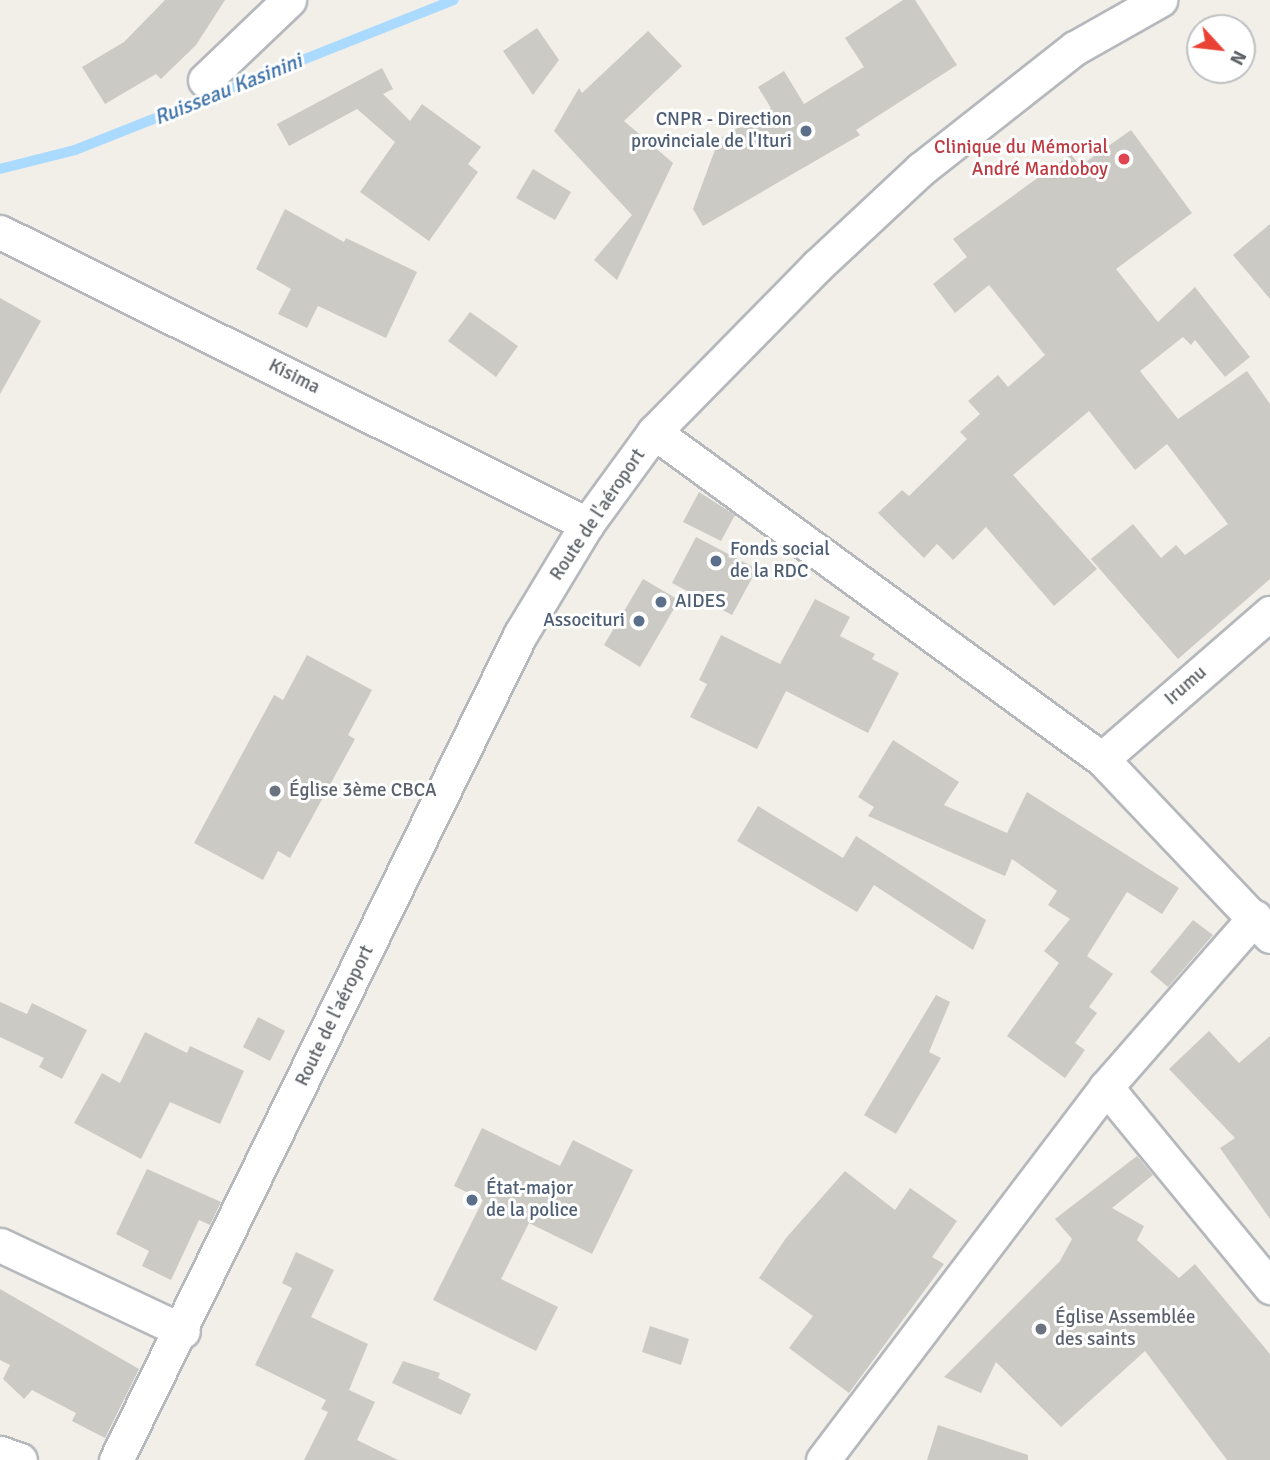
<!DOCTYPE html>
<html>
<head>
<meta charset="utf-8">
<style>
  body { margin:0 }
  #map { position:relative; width:1270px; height:1460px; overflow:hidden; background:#f1efe8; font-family:Signika,sans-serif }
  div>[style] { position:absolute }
  .stream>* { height:10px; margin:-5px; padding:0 5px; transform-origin:5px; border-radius:5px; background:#aadaff }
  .building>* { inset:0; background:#cccac5 }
  .roads { filter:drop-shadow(2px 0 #b5b8bc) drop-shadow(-2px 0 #b5b8bc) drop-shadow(0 2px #b5b8bc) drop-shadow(0 -2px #b5b8bc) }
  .minor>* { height:33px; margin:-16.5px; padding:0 16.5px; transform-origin:16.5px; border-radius:16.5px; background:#fff }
  .dots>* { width:19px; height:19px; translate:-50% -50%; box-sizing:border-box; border:4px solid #fff; border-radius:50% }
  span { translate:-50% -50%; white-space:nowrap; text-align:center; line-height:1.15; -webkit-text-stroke:6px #fff; paint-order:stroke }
  .service-label { font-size:19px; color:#4e5e75 }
  .right { translate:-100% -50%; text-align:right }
  .left { translate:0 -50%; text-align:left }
  .health-label { font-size:19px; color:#be3a42 }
  .street-label { font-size:19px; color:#5f6368 }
  .worship-label { font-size:19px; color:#5b616d }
  .water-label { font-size:21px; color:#4174aa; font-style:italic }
  .north { position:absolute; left:1186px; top:14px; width:70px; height:70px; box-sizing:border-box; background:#fff; border:2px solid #bfc1c3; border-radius:50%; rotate:117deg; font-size:19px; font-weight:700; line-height:28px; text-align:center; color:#5f6368 }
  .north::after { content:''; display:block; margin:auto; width:24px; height:32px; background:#ea4335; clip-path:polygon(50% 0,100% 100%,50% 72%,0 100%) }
</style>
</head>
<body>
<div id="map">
  <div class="stream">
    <i style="left:0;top:169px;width:77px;rotate:-14.2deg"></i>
    <i style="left:75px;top:150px;width:407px;rotate:-21.6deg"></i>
  </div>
  <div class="building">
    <i style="clip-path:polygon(165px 0,225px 0,196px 45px,161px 79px,156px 74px,105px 104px,82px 67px,124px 42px)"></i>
    <i style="clip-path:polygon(903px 0,915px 0,957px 65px,856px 130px,860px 135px,703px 226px,693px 209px,719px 139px,771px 108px,758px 87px,784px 71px,804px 104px,864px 67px,845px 38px)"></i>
    <i style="clip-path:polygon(537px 28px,559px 60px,533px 95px,503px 51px)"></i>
    <i style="clip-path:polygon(648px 31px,682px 66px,624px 121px,673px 163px,617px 280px,594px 260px,632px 215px,554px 131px,579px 88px,582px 93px)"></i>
    <i style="clip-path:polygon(382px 68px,393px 89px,383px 94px,410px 121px,422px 104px,481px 147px,468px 164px,478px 172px,429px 241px,360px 192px,395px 142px,357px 109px,289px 146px,277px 124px)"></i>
    <i style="clip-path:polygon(1131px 130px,1192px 213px,1116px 269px,1158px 322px,1195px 287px,1250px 357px,1225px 377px,1195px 340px,1191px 345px,1183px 337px,1140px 371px,1178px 419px,1247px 371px,1270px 404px,1270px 579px,1178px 659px,1091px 559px,1133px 524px,1161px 558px,1176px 545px,1185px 555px,1228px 524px,1167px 444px,1135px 470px,1089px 411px,1013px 475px,1097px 569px,1054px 606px,986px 527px,953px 560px,937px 544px,924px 558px,878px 513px,902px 490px,909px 496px,967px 439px,960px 432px,980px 414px,968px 401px,998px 375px,1008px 387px,1045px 355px,989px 285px,955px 313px,933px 284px,967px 257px,953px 239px,1071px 154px,1080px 166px)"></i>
    <i style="clip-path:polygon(533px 169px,571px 192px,555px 220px,516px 198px)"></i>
    <i style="clip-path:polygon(285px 209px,344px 242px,346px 238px,417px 272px,386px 338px,318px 306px,307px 328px,278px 314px,291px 289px,256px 269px)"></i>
    <i style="clip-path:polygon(1270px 224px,1270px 299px,1233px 255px)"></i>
    <i style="clip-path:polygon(0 298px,41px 321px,0 394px)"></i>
    <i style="clip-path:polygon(470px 312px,518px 346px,496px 377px,448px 341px)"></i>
    <i style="clip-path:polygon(699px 492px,735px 515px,721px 541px,683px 522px)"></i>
    <i style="clip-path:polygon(696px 537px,757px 569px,732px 615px,672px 583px)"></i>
    <i style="clip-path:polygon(643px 579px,679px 600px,640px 667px,604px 645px)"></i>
    <i style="clip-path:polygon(815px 599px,850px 617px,840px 636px,875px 654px,872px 659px,899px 673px,868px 733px,786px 691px,757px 749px,690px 717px,707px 684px,699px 680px,721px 635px,780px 664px)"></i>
    <i style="clip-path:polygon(307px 655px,372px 690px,348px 735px,355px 739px,290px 858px,278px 851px,263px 880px,194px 843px,274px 695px,283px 700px)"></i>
    <i style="clip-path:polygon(893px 740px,959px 782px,944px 805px,1007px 833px,1027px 792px,1179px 888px,1162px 914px,1127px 892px,1087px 956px,1113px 974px,1089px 1007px,1097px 1013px,1075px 1043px,1085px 1050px,1065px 1078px,1007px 1036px,1059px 963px,1044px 951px,1070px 919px,1048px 905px,1057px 891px,1012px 859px,1005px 876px,868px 816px,874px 807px,858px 797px)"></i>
    <i style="clip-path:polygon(758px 806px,843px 858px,856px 836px,986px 920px,973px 950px,874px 885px,857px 912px,737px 841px)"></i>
    <i style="clip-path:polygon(1193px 920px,1213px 935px,1168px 987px,1150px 972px)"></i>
    <i style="clip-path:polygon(936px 995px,950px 1002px,929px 1052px,941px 1058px,896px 1134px,864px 1115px)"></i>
    <i style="clip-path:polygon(0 1002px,27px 1014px,32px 1003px,87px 1030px,62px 1079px,39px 1067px,44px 1058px,0 1037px)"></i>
    <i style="clip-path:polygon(258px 1017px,285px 1031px,270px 1061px,243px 1047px)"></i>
    <i style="clip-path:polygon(1209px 1031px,1239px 1063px,1270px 1036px,1270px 1219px,1220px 1148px,1235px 1138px,1169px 1069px)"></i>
    <i style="clip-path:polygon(145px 1032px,187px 1053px,190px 1046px,244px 1071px,220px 1124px,170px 1102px,141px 1159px,74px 1123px,102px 1073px,120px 1083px)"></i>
    <i style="clip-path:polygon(482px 1128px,560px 1166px,573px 1140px,633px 1170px,592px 1254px,529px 1223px,501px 1279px,558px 1307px,536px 1351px,433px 1300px,483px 1200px,454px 1186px)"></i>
    <i style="clip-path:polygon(1137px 1156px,1153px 1175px,1112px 1208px,1144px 1226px,1137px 1240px,1179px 1278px,1195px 1264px,1270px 1354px,1270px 1460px,1227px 1460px,1145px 1351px,1061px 1427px,996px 1362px,981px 1393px,944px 1377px,1060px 1261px,1072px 1239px,1055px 1219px)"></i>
    <i style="clip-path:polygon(147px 1169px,221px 1202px,210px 1225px,199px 1220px,171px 1280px,142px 1266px,149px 1251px,116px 1234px)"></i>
    <i style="clip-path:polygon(845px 1171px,895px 1210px,910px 1188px,957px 1221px,932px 1257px,944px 1264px,849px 1393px,789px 1348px,813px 1316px,759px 1278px,786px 1238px)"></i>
    <i style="clip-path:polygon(296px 1252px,334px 1270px,311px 1317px,368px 1344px,349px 1390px,375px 1402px,357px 1440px,398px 1460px,304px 1460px,328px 1412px,321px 1409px,326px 1400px,255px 1365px,292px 1288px,282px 1283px)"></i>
    <i style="clip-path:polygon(0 1289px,139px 1369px,105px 1438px,72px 1421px,76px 1413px,32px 1390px,24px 1399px,3px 1379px,10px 1365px,0 1360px)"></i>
    <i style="clip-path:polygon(650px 1326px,689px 1339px,681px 1365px,642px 1352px)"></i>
    <i style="clip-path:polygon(403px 1361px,440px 1373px,438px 1378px,471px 1394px,461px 1415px,392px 1383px)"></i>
    <i style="clip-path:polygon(938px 1425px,1028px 1455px,1028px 1460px,927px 1460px)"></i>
  </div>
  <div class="roads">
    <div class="minor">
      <i style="left:205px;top:80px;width:116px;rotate:-43.6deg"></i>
      <i style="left:0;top:232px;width:656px;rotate:26.45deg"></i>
      <i style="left:654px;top:432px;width:555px;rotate:36.13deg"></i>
      <i style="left:1102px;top:759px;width:244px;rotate:46.5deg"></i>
      <i style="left:1102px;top:759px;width:223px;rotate:-41deg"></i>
      <i style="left:1106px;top:1087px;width:259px;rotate:50.6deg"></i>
      <i style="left:0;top:1245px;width:202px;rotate:25.2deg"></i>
      <i style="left:0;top:1453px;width:21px;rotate:19deg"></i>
      <i style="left:116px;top:1460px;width:919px;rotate:-63.91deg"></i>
      <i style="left:520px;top:635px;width:130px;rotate:-58.9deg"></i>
      <i style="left:587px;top:524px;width:114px;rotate:-53.9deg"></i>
      <i style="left:654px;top:432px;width:233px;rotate:-45.5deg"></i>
      <i style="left:817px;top:266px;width:142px;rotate:-43deg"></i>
      <i style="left:921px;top:169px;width:196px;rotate:-38.2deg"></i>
      <i style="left:1075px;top:48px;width:98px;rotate:-29.5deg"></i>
      <i style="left:823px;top:1460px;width:468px;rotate:-52.8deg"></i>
      <i style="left:1106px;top:1087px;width:226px;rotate:-48.8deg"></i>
    </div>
  </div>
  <div class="dots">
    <i style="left:806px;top:131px;background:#5c6f8a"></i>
    <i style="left:1124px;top:159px;background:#e0444e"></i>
    <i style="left:716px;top:561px;background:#5c6f8a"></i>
    <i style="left:661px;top:602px;background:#5c6f8a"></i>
    <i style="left:639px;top:621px;background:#5c6f8a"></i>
    <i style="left:275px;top:791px;background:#6b7280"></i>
    <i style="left:472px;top:1200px;background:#5c6f8a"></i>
    <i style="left:1041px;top:1329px;background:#6b7280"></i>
  </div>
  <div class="service-label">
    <span class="right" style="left:792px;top:131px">CNPR - Direction<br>provinciale de l'Ituri</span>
    <span class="left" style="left:730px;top:561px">Fonds social<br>de la RDC</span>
    <span class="left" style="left:675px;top:602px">AIDES</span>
    <span class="right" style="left:625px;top:621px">Associturi</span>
    <span class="left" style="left:486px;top:1200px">État-major<br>de la police</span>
  </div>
  <div class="health-label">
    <span class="right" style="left:1108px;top:159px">Clinique du Mémorial<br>André Mandoboy</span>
  </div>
  <div class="street-label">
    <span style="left:294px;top:377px;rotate:27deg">Kisima</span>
    <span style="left:598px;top:515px;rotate:-56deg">Route de l'aéroport</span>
    <span style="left:1186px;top:686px;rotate:-41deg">Irumu</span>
    <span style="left:335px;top:1016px;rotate:-64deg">Route de l'aéroport</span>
  </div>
  <div class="worship-label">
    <span class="left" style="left:289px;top:791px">Église 3ème CBCA</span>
    <span class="left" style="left:1055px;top:1329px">Église Assemblée<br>des saints</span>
  </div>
  <div class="water-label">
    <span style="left:228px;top:89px;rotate:-22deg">Ruisseau Kasinini</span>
  </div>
  <div class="north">N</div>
</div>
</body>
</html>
